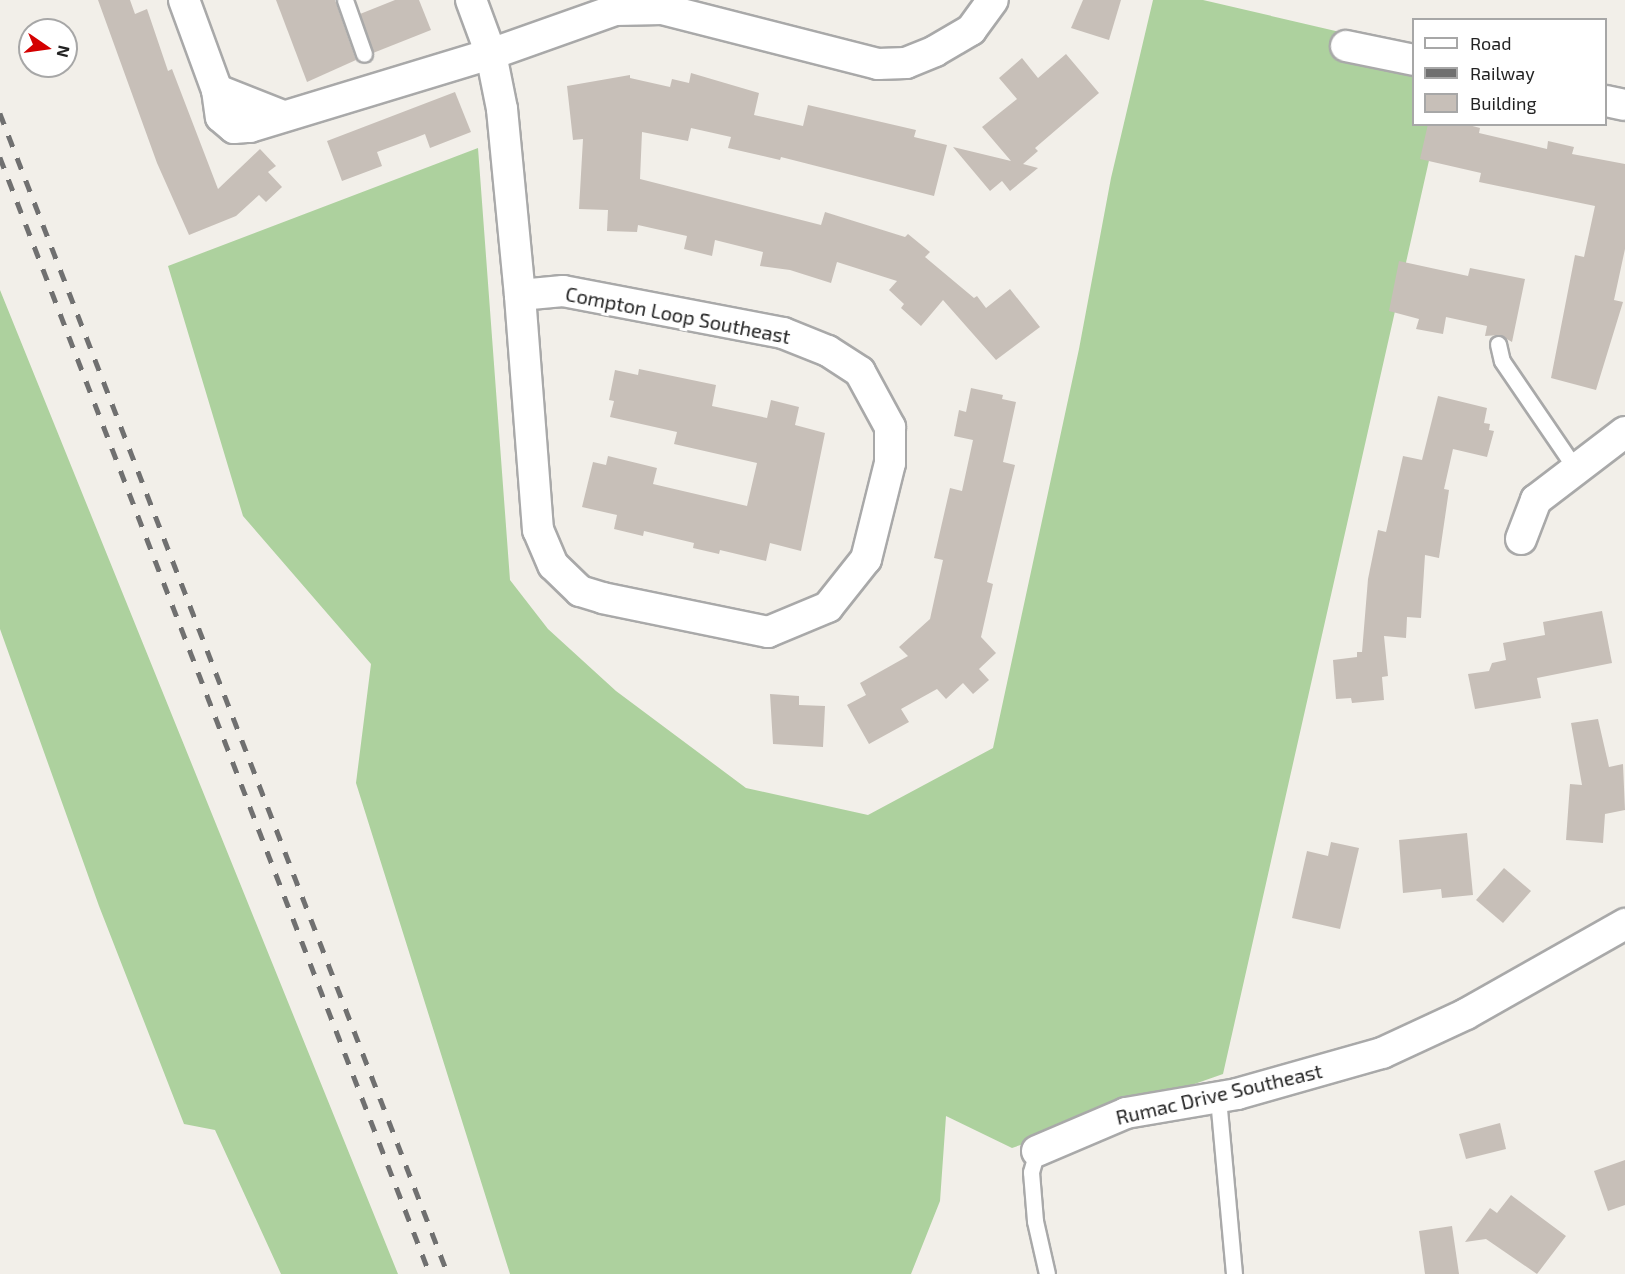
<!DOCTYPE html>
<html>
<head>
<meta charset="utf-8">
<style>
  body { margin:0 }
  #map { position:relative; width:1625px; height:1274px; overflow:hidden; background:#f2efe9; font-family:"Exo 2",sans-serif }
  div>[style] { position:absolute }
  .forest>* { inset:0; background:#add19e }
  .building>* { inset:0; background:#c7bfb8 }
  .roads { filter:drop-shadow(2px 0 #a9a9a9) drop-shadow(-2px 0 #a9a9a9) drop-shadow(0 2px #a9a9a9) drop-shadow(0 -2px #a9a9a9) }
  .service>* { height:15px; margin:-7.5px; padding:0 7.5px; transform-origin:7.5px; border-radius:7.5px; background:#fff }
  .minor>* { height:30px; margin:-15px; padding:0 15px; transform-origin:15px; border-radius:15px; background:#fff }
  .rail>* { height:4.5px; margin-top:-2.25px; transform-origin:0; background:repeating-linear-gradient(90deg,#707070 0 12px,transparent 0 24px) }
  span { translate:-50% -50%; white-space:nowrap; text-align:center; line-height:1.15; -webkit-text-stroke:6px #fff; paint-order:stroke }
  .street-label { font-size:20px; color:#222 }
  .legend { position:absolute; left:1412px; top:18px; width:195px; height:108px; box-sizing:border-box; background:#fff; border:2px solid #a7a7a7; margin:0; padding:8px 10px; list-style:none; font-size:18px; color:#222 }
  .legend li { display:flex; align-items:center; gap:12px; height:30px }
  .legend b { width:30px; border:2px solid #a7a7a7 }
  .north { position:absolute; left:18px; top:18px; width:60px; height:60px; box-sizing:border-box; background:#fff; border:2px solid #a7a7a7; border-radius:50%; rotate:103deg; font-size:16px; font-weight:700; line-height:24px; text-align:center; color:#222 }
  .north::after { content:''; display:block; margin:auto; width:21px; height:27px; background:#d40000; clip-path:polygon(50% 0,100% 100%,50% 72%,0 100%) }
</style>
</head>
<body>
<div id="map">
  <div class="forest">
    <i style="clip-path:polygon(1153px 0,1203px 0,1413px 49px,1414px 124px,1437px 125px,1223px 1074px,1012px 1148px,946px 1116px,940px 1201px,911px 1274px,510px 1274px,356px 783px,371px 664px,243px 516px,168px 266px,478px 148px,510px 580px,548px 629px,616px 691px,746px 788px,868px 815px,993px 748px,1079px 349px,1111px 178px)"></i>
    <i style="clip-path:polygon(0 290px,398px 1274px,281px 1274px,215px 1130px,184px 1124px,99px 906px,0 629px)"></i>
  </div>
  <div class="building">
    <i style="clip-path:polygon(98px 0,130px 0,135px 14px,147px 9px,168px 71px,172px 69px,218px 189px,260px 149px,276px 166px,268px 172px,282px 187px,266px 202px,259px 195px,236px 216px,189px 235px,157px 163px)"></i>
    <i style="clip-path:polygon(276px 0,335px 0,356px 60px,307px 82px)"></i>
    <i style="clip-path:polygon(395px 0,419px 0,431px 30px,373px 53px,360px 14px)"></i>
    <i style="clip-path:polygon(1083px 0,1121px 0,1109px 40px,1071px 28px)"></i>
    <i style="clip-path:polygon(1066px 54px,1099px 93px,1035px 148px,1038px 151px,1023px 164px,1038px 168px,1010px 191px,1002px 181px,990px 191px,953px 147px,1011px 161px,982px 127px,1017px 99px,999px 78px,1022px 58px,1038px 78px)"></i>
    <i style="clip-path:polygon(691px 73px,759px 93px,754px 115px,803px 126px,808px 105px,916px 130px,914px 137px,947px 145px,934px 196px,781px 157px,780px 160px,728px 148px,731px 137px,691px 128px,688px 141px,642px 132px,640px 179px,821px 225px,825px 212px,905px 237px,908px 234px,930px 252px,925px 257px,974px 298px,977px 296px,986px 308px,1010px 289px,1040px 327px,996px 360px,943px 300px,921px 326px,901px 308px,904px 304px,889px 290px,897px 281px,837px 262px,831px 283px,790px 270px,760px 266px,763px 252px,715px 240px,712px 256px,684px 249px,687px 236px,638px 225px,637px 232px,607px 231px,608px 210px,579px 209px,583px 139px,573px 140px,567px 86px,630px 75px,630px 78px,670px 87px,672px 79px,689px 83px)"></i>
    <i style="clip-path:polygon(455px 92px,471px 132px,430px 148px,425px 134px,415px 138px,377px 152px,382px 166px,342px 181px,327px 141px)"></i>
    <i style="clip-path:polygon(1428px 124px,1465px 124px,1480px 128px,1479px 133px,1547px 149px,1548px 141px,1574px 147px,1572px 154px,1625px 164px,1625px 249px,1614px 300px,1623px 302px,1596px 390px,1551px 378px,1575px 255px,1584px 257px,1595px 206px,1479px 182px,1481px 173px,1420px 159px)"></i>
    <i style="clip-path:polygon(1399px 261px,1468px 276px,1470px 268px,1525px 279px,1512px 342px,1500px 335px,1485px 336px,1487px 326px,1446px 317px,1443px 334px,1416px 329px,1419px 319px,1389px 311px)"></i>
    <i style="clip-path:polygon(639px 369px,716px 385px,712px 406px,767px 418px,771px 400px,799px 407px,795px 425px,825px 433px,801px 551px,770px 543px,766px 561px,720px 550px,719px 554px,693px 548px,694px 543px,644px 531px,643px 536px,614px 529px,617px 515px,582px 507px,593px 462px,606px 465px,608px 456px,657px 468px,653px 484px,747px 506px,757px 463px,674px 444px,677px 432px,610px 417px,614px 401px,609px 400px,615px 370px,638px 375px)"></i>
    <i style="clip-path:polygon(971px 388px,1003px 395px,1002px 399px,1016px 402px,1003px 462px,1015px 465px,987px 582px,993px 584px,981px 637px,996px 653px,979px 669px,989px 680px,973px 694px,963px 683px,946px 699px,937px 689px,901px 709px,909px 722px,869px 744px,847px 705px,866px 695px,860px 683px,908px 656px,899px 647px,930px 619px,943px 560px,934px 558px,950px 488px,962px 491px,973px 440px,954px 436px,959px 410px,966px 412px)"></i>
    <i style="clip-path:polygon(1438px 396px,1487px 408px,1484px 423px,1490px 424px,1489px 430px,1494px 431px,1487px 457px,1453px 449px,1444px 489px,1449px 490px,1439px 558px,1425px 555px,1421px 618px,1407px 617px,1406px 638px,1384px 636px,1388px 676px,1382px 677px,1384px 700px,1352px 703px,1351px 698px,1336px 699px,1333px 660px,1357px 657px,1357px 652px,1362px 652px,1368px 579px,1378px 530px,1386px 532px,1403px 456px,1422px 460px)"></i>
    <i style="clip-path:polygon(1602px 611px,1612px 663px,1537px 678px,1541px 698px,1475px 709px,1468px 674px,1489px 671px,1492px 663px,1506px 660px,1503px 643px,1545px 635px,1543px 622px)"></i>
    <i style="clip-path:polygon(770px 694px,799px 696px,799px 705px,825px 706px,823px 747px,773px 744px)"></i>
    <i style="clip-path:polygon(1598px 719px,1609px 767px,1623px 764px,1625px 810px,1605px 814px,1603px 843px,1566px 840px,1570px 784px,1582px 785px,1571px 723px)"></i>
    <i style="clip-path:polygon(1467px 833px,1473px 895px,1442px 898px,1441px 889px,1403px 893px,1399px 840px)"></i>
    <i style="clip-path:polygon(1331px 842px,1359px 848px,1340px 929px,1292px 918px,1307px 851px,1328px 856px)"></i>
    <i style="clip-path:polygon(1504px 868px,1531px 891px,1503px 923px,1476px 900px)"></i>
    <i style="clip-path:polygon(1500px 1123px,1506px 1149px,1466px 1159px,1459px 1134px)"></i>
    <i style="clip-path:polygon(1625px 1160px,1625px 1205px,1608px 1211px,1594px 1171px)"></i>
    <i style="clip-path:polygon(1511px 1195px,1566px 1236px,1537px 1274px,1486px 1239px,1465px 1242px,1490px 1208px,1497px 1213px)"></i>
    <i style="clip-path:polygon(1452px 1226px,1459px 1274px,1425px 1274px,1419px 1231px)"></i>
  </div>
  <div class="roads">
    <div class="service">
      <i style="left:345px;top:0;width:57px;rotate:70.6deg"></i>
      <i style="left:1498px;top:344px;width:17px;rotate:77deg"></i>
      <i style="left:1502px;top:361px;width:133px;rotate:55.7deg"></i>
      <i style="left:1218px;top:1098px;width:177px;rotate:84.8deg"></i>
      <i style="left:1037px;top:1151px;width:22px;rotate:106deg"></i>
      <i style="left:1031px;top:1172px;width:49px;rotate:85.3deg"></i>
      <i style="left:1035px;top:1221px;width:54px;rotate:77.2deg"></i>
    </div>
    <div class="minor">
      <i style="left:184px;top:0;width:96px;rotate:69.9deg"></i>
      <i style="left:217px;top:90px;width:27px;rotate:82deg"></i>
      <i style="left:221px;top:117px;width:17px;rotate:40deg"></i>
      <i style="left:234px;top:128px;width:16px;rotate:-4deg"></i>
      <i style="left:250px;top:127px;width:252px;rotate:-16.9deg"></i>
      <i style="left:491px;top:54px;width:132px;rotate:-19.5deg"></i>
      <i style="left:615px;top:10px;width:47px;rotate:-1.2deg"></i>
      <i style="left:662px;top:9px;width:223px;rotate:14.3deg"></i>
      <i style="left:878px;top:64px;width:28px;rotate:-2deg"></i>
      <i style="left:906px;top:63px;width:31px;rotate:-22deg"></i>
      <i style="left:935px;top:51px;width:42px;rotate:-30.3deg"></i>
      <i style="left:971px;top:30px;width:37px;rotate:-54deg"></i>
      <i style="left:471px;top:0;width:58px;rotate:69.7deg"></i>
      <i style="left:491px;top:54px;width:56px;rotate:78.7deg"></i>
      <i style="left:502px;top:109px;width:187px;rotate:84.5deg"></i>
      <i style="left:1346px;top:46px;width:69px;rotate:11.6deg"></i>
      <i style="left:217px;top:90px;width:68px;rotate:21.6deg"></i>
      <i style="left:1606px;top:101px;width:19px;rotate:12deg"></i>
      <i style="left:563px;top:291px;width:224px;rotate:10.8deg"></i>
      <i style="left:783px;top:333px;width:48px;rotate:21.8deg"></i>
      <i style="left:828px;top:351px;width:38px;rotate:33deg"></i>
      <i style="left:860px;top:372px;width:63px;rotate:61.4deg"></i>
      <i style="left:890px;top:427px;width:36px;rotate:90deg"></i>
      <i style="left:890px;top:463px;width:99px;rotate:104deg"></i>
      <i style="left:866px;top:559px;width:61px;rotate:128.4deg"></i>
      <i style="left:828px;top:607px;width:65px;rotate:157.4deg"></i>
      <i style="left:768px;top:632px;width:168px;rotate:-168.4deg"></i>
      <i style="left:603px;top:598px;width:24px;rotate:-163deg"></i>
      <i style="left:580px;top:591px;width:37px;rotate:-136deg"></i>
      <i style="left:553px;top:565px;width:38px;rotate:-113deg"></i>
      <i style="left:538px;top:530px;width:236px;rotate:-94.4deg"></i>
      <i style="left:520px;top:295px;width:43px;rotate:-5.3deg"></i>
      <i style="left:1521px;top:539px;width:42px;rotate:-69deg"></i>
      <i style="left:1536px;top:500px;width:112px;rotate:-37.4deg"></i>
      <i style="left:1037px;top:1151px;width:97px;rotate:-23.1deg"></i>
      <i style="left:1126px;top:1113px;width:113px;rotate:-9.7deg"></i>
      <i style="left:1237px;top:1094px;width:151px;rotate:-15.8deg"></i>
      <i style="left:1382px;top:1053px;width:93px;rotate:-24.9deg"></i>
      <i style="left:1466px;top:1014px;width:183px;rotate:-29.5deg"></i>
    </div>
  </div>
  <div class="rail">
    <i style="left:0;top:113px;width:1244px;rotate:68.9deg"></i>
    <i style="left:0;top:157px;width:1197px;rotate:68.95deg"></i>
  </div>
  <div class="street-label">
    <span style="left:678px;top:315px;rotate:11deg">Compton Loop Southeast</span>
    <span style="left:1219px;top:1094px;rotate:-13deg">Rumac Drive Southeast</span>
  </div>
  <ul class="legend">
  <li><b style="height:8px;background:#fff"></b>Road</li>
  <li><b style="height:8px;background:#707070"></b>Railway</li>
  <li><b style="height:16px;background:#c7bfb8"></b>Building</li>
  </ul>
  <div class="north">N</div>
</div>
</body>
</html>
